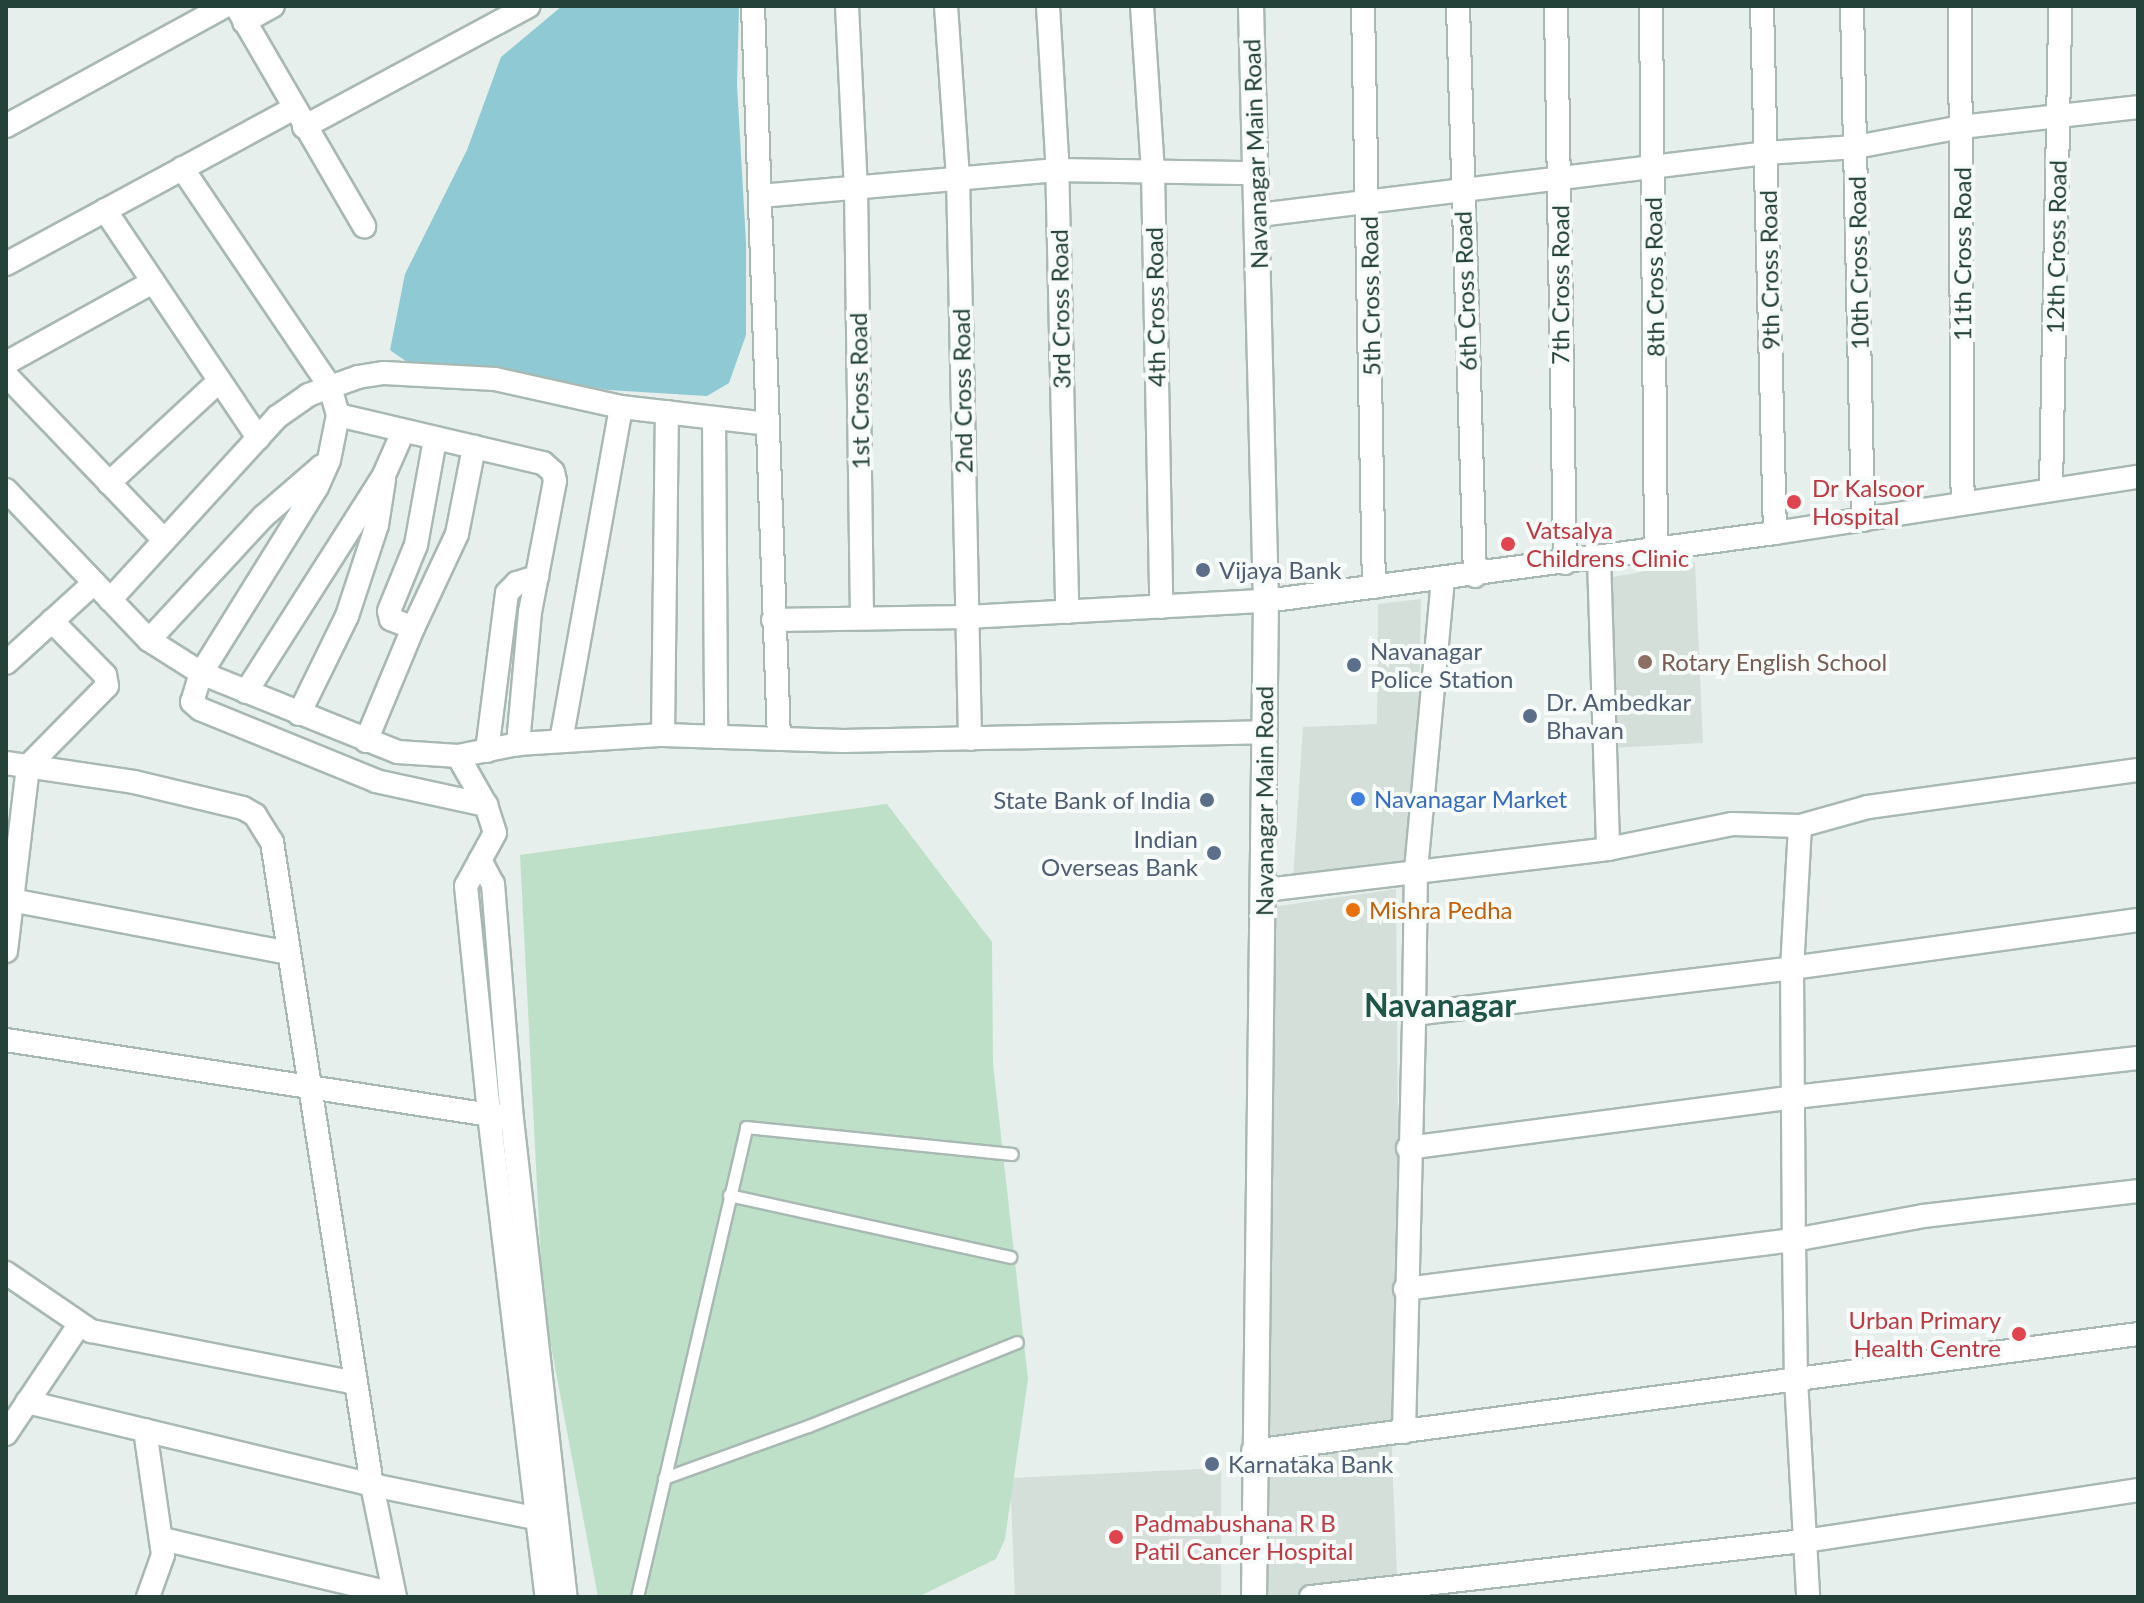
<!DOCTYPE html>
<html>
<head>
<meta charset="utf-8">
<style>
  body { margin:0 }
  #map { position:relative; width:2144px; height:1603px; overflow:hidden; background:#e6efeb; font-family:Lato,sans-serif }
  div>[style] { position:absolute }
  .built>* { inset:0; background:#d4dfda }
  .green>* { inset:0; background:#bfe0c8 }
  .water>* { inset:0; background:#8ec9d4 }
  .roads { filter:drop-shadow(2px 0 #a8b8b2) drop-shadow(-2px 0 #a8b8b2) drop-shadow(0 2px #a8b8b2) drop-shadow(0 -2px #a8b8b2) }
  .lane>* { height:11px; margin:-5.5px; padding:0 5.5px; transform-origin:5.5px; border-radius:5.5px; background:#fff }
  .street>* { height:22px; margin:-11px; padding:0 11px; transform-origin:11px; border-radius:11px; background:#fff }
  .secondary>* { height:24px; margin:-12px; padding:0 12px; transform-origin:12px; border-radius:12px; background:#fff }
  .dots>* { width:22px; height:22px; translate:-50% -50%; box-sizing:border-box; border:4px solid #f7fbf9; border-radius:50% }
  span { translate:-50% -50%; white-space:nowrap; text-align:center; line-height:1.15; -webkit-text-stroke:8px #f7fbf9; paint-order:stroke }
  .street-label { font-size:24px; color:#24423a }
  .health-label { font-size:24px; color:#be3a42 }
  .left { translate:0 -50%; text-align:left }
  .right { translate:-100% -50%; text-align:right }
  .service-label { font-size:24px; color:#4e5e75 }
  .education-label { font-size:24px; color:#785e54 }
  .shop-label { font-size:24px; color:#366cbe }
  .food-label { font-size:24px; color:#c56008 }
  .district-label { font-size:32px; color:#1f5548; font-weight:700 }
  .frame { position:absolute; inset:0; border:8px solid #24423a; pointer-events:none }
</style>
</head>
<body>
<div id="map">
  <div class="built">
    <i style="clip-path:polygon(1695px 562px,1703px 743px,1595px 749px,1586px 582px)"></i>
    <i style="clip-path:polygon(1421px 599px,1416px 871px,1293px 880px,1303px 727px,1377px 724px,1378px 604px)"></i>
    <i style="clip-path:polygon(1396px 889px,1398px 1139px,1392px 1457px,1398px 1597px,1261px 1597px,1264px 908px)"></i>
    <i style="clip-path:polygon(1221px 1468px,1221px 1597px,1015px 1597px,1010px 1478px)"></i>
  </div>
  <div class="green">
    <i style="clip-path:polygon(887px 804px,992px 942px,993px 1064px,1028px 1379px,1005px 1539px,996px 1559px,918px 1597px,598px 1597px,543px 1303px,520px 855px)"></i>
  </div>
  <div class="water">
    <i style="clip-path:polygon(562px 6px,739px 6px,737px 85px,746px 243px,746px 335px,729px 383px,707px 396px,608px 390px,503px 370px,414px 367px,390px 350px,405px 274px,467px 150px,501px 57px)"></i>
  </div>
  <div class="roads">
    <div class="lane">
      <i style="left:729px;top:1195px;width:288px;rotate:12.4deg"></i>
      <i style="left:664px;top:1478px;width:153px;rotate:-19.9deg"></i>
      <i style="left:808px;top:1426px;width:225px;rotate:-21.9deg"></i>
      <i style="left:637px;top:1597px;width:482px;rotate:-76.9deg"></i>
      <i style="left:746px;top:1127px;width:267px;rotate:5.8deg"></i>
    </div>
    <div class="street">
      <i style="left:236px;top:6px;width:255px;rotate:59.8deg"></i>
      <i style="left:753px;top:6px;width:733px;rotate:87.97deg"></i>
      <i style="left:847px;top:6px;width:181px;rotate:87.2deg"></i>
      <i style="left:856px;top:187px;width:431px;rotate:89.2deg"></i>
      <i style="left:946px;top:6px;width:170px;rotate:86deg"></i>
      <i style="left:958px;top:176px;width:563px;rotate:88.78deg"></i>
      <i style="left:1048px;top:6px;width:152px;rotate:86.6deg"></i>
      <i style="left:1057px;top:158px;width:454px;rotate:88.7deg"></i>
      <i style="left:1142px;top:6px;width:165px;rotate:86.2deg"></i>
      <i style="left:1153px;top:171px;width:436px;rotate:88.9deg"></i>
      <i style="left:1363px;top:6px;width:581px;rotate:88.92deg"></i>
      <i style="left:1458px;top:6px;width:570px;rotate:88.29deg"></i>
      <i style="left:1556px;top:6px;width:557px;rotate:89.07deg"></i>
      <i style="left:1651px;top:6px;width:543px;rotate:89.47deg"></i>
      <i style="left:1762px;top:6px;width:527px;rotate:88.59deg"></i>
      <i style="left:1852px;top:6px;width:514px;rotate:88.77deg"></i>
      <i style="left:1960px;top:6px;width:496px;rotate:89.7deg"></i>
      <i style="left:244px;top:22px;width:33px;rotate:-29deg"></i>
      <i style="left:6px;top:126px;width:250px;rotate:-28.7deg"></i>
      <i style="left:304px;top:127px;width:255px;rotate:-28.3deg"></i>
      <i style="left:182px;top:168px;width:264px;rotate:55.9deg"></i>
      <i style="left:330px;top:387px;width:29px;rotate:74deg"></i>
      <i style="left:338px;top:415px;width:46px;rotate:101.3deg"></i>
      <i style="left:329px;top:460px;width:30px;rotate:114deg"></i>
      <i style="left:317px;top:487px;width:219px;rotate:121.9deg"></i>
      <i style="left:201px;top:673px;width:30px;rotate:107deg"></i>
      <i style="left:192px;top:702px;width:11px;rotate:41deg"></i>
      <i style="left:200px;top:709px;width:190px;rotate:22.2deg"></i>
      <i style="left:376px;top:781px;width:113px;rotate:12.3deg"></i>
      <i style="left:760px;top:196px;width:298px;rotate:-5deg"></i>
      <i style="left:1057px;top:170px;width:200px;rotate:0.9deg"></i>
      <i style="left:105px;top:210px;width:275px;rotate:56.1deg"></i>
      <i style="left:1259px;top:215px;width:511px;rotate:-6.97deg"></i>
      <i style="left:1766px;top:153px;width:90px;rotate:-3.8deg"></i>
      <i style="left:1856px;top:147px;width:107px;rotate:-10.8deg"></i>
      <i style="left:1961px;top:127px;width:178px;rotate:-6.4deg"></i>
      <i style="left:6px;top:264px;width:326px;rotate:-28.4deg"></i>
      <i style="left:6px;top:363px;width:168px;rotate:-28.9deg"></i>
      <i style="left:6px;top:375px;width:228px;rotate:46.2deg"></i>
      <i style="left:338px;top:415px;width:211px;rotate:13.2deg"></i>
      <i style="left:543px;top:463px;width:13px;rotate:42deg"></i>
      <i style="left:553px;top:472px;width:9px;rotate:77deg"></i>
      <i style="left:555px;top:481px;width:133px;rotate:100.8deg"></i>
      <i style="left:530px;top:612px;width:133px;rotate:95.2deg"></i>
      <i style="left:714px;top:418px;width:319px;rotate:89.6deg"></i>
      <i style="left:109px;top:483px;width:150px;rotate:-42.8deg"></i>
      <i style="left:2051px;top:488px;width:482px;rotate:-88.9deg"></i>
      <i style="left:6px;top:490px;width:207px;rotate:46.4deg"></i>
      <i style="left:149px;top:640px;width:62px;rotate:32.4deg"></i>
      <i style="left:201px;top:673px;width:212px;rotate:21.9deg"></i>
      <i style="left:398px;top:752px;width:60px;rotate:3.8deg"></i>
      <i style="left:458px;top:756px;width:61px;rotate:-11.3deg"></i>
      <i style="left:518px;top:744px;width:145px;rotate:-3.6deg"></i>
      <i style="left:663px;top:735px;width:180px;rotate:1.9deg"></i>
      <i style="left:843px;top:741px;width:420px;rotate:-1.2deg"></i>
      <i style="left:1599px;top:558px;width:291px;rotate:88.2deg"></i>
      <i style="left:1443px;top:579px;width:292px;rotate:95.3deg"></i>
      <i style="left:1416px;top:870px;width:144px;rotate:90.8deg"></i>
      <i style="left:1414px;top:1014px;width:381px;rotate:-6.9deg"></i>
      <i style="left:1792px;top:968px;width:349px;rotate:-7.9deg"></i>
      <i style="left:110px;top:600px;width:248px;rotate:-47.6deg"></i>
      <i style="left:277px;top:417px;width:38px;rotate:-35deg"></i>
      <i style="left:308px;top:395px;width:53px;rotate:-19.8deg"></i>
      <i style="left:358px;top:377px;width:26px;rotate:-9deg"></i>
      <i style="left:384px;top:373px;width:111px;rotate:3.1deg"></i>
      <i style="left:495px;top:379px;width:129px;rotate:12.5deg"></i>
      <i style="left:621px;top:407px;width:147px;rotate:6.6deg"></i>
      <i style="left:773px;top:620px;width:194px;rotate:-0.9deg"></i>
      <i style="left:967px;top:617px;width:299px;rotate:-3.1deg"></i>
      <i style="left:1266px;top:601px;width:514px;rotate:-7.61deg"></i>
      <i style="left:1775px;top:533px;width:367px;rotate:-8.8deg"></i>
      <i style="left:413px;top:628px;width:24px;rotate:-158deg"></i>
      <i style="left:391px;top:619px;width:8px;rotate:-104deg"></i>
      <i style="left:389px;top:611px;width:71px;rotate:-67.8deg"></i>
      <i style="left:416px;top:545px;width:108px;rotate:-79.8deg"></i>
      <i style="left:149px;top:640px;width:169px;rotate:-47.2deg"></i>
      <i style="left:264px;top:516px;width:77px;rotate:-40.8deg"></i>
      <i style="left:6px;top:663px;width:119px;rotate:-42.3deg"></i>
      <i style="left:246px;top:692px;width:257px;rotate:-57.5deg"></i>
      <i style="left:384px;top:475px;width:47px;rotate:-66.2deg"></i>
      <i style="left:299px;top:714px;width:109px;rotate:-63.9deg"></i>
      <i style="left:347px;top:616px;width:96px;rotate:-71.8deg"></i>
      <i style="left:377px;top:525px;width:46px;rotate:-81.2deg"></i>
      <i style="left:663px;top:735px;width:323px;rotate:-89.3deg"></i>
      <i style="left:366px;top:741px;width:122px;rotate:-67.4deg"></i>
      <i style="left:413px;top:628px;width:104px;rotate:-64.9deg"></i>
      <i style="left:457px;top:534px;width:89px;rotate:-78.9deg"></i>
      <i style="left:561px;top:741px;width:339px;rotate:-79.8deg"></i>
      <i style="left:487px;top:751px;width:159px;rotate:-82.8deg"></i>
      <i style="left:507px;top:593px;width:14px;rotate:-45deg"></i>
      <i style="left:517px;top:583px;width:21px;rotate:-17deg"></i>
      <i style="left:458px;top:756px;width:56px;rotate:60.3deg"></i>
      <i style="left:486px;top:805px;width:29px;rotate:72deg"></i>
      <i style="left:495px;top:833px;width:60px;rotate:118.7deg"></i>
      <i style="left:466px;top:886px;width:229px;rotate:84.2deg"></i>
      <i style="left:489px;top:1114px;width:486px;rotate:83.2deg"></i>
      <i style="left:6px;top:763px;width:129px;rotate:8.4deg"></i>
      <i style="left:134px;top:782px;width:112px;rotate:13.4deg"></i>
      <i style="left:243px;top:808px;width:14px;rotate:30deg"></i>
      <i style="left:255px;top:815px;width:32px;rotate:58deg"></i>
      <i style="left:272px;top:842px;width:651px;rotate:81.16deg"></i>
      <i style="left:372px;top:1485px;width:114px;rotate:78.4deg"></i>
      <i style="left:1800px;top:826px;width:142px;rotate:93.2deg"></i>
      <i style="left:1792px;top:968px;width:272px;rotate:89.6deg"></i>
      <i style="left:1794px;top:1240px;width:139px;rotate:89.2deg"></i>
      <i style="left:1796px;top:1379px;width:218px;rotate:86.8deg"></i>
      <i style="left:480px;top:860px;width:27px;rotate:62deg"></i>
      <i style="left:493px;top:884px;width:236px;rotate:85.4deg"></i>
      <i style="left:512px;top:1119px;width:481px;rotate:83.6deg"></i>
      <i style="left:1265px;top:890px;width:345px;rotate:-6.8deg"></i>
      <i style="left:1608px;top:849px;width:126px;rotate:-11.4deg"></i>
      <i style="left:1732px;top:824px;width:68px;rotate:1.7deg"></i>
      <i style="left:1800px;top:826px;width:71px;rotate:-15.6deg"></i>
      <i style="left:1868px;top:807px;width:273px;rotate:-7.8deg"></i>
      <i style="left:6px;top:899px;width:287px;rotate:10.8deg"></i>
      <i style="left:6px;top:951px;width:186px;rotate:-83.2deg"></i>
      <i style="left:28px;top:766px;width:112px;rotate:-45.4deg"></i>
      <i style="left:107px;top:686px;width:11px;rotate:-100deg"></i>
      <i style="left:105px;top:675px;width:76px;rotate:-134.5deg"></i>
      <i style="left:6px;top:1040px;width:503px;rotate:8.81deg"></i>
      <i style="left:1408px;top:1148px;width:390px;rotate:-7.5deg"></i>
      <i style="left:1795px;top:1097px;width:345px;rotate:-6.5deg"></i>
      <i style="left:6px;top:1273px;width:103px;rotate:34.3deg"></i>
      <i style="left:91px;top:1331px;width:270px;rotate:11.1deg"></i>
      <i style="left:1405px;top:1289px;width:392px;rotate:-7.2deg"></i>
      <i style="left:1794px;top:1240px;width:131px;rotate:-10.5deg"></i>
      <i style="left:1923px;top:1216px;width:216px;rotate:-6.6deg"></i>
      <i style="left:27px;top:1402px;width:355px;rotate:13.5deg"></i>
      <i style="left:372px;top:1485px;width:181px;rotate:11.5deg"></i>
      <i style="left:145px;top:1430px;width:126px;rotate:81.8deg"></i>
      <i style="left:163px;top:1555px;width:45px;rotate:109.7deg"></i>
      <i style="left:1404px;top:1432px;width:418px;rotate:-88.6deg"></i>
      <i style="left:6px;top:1434px;width:131px;rotate:-56.2deg"></i>
      <i style="left:1253px;top:1451px;width:893px;rotate:-7.53deg"></i>
      <i style="left:163px;top:1539px;width:237px;rotate:13.4deg"></i>
      <i style="left:1311px;top:1597px;width:497px;rotate:-6.5deg"></i>
      <i style="left:1805px;top:1541px;width:337px;rotate:-8.7deg"></i>
    </div>
    <div class="secondary">
      <i style="left:1251px;top:6px;width:595px;rotate:88.56deg"></i>
      <i style="left:1266px;top:601px;width:996px;rotate:90.69deg"></i>
    </div>
  </div>
  <div class="dots">
    <i style="left:1794px;top:502px;background:#e0444e"></i>
    <i style="left:1508px;top:544px;background:#e0444e"></i>
    <i style="left:1203px;top:570px;background:#5c6f8a"></i>
    <i style="left:1645px;top:662px;background:#8d6e63"></i>
    <i style="left:1354px;top:665px;background:#5c6f8a"></i>
    <i style="left:1530px;top:716px;background:#5c6f8a"></i>
    <i style="left:1358px;top:799px;background:#3f7fe0"></i>
    <i style="left:1207px;top:800px;background:#5c6f8a"></i>
    <i style="left:1214px;top:853px;background:#5c6f8a"></i>
    <i style="left:1353px;top:910px;background:#e8710a"></i>
    <i style="left:2019px;top:1334px;background:#e0444e"></i>
    <i style="left:1212px;top:1464px;background:#5c6f8a"></i>
    <i style="left:1116px;top:1537px;background:#e0444e"></i>
  </div>
  <div class="street-label">
    <span style="left:1255px;top:154px;rotate:-92deg">Navanagar Main Road</span>
    <span style="left:2056px;top:247px;rotate:-89deg">12th Cross Road</span>
    <span style="left:1962px;top:254px;rotate:-90deg">11th Cross Road</span>
    <span style="left:1858px;top:263px;rotate:-91deg">10th Cross Road</span>
    <span style="left:1769px;top:270px;rotate:-91deg">9th Cross Road</span>
    <span style="left:1654px;top:277px;rotate:-91deg">8th Cross Road</span>
    <span style="left:1560px;top:285px;rotate:-90deg">7th Cross Road</span>
    <span style="left:1465px;top:291px;rotate:-92deg">6th Cross Road</span>
    <span style="left:1370px;top:296px;rotate:-91deg">5th Cross Road</span>
    <span style="left:1155px;top:307px;rotate:-91deg">4th Cross Road</span>
    <span style="left:1060px;top:309px;rotate:-91deg">3rd Cross Road</span>
    <span style="left:859px;top:391px;rotate:-91deg">1st Cross Road</span>
    <span style="left:962px;top:391px;rotate:-91deg">2nd Cross Road</span>
    <span style="left:1264px;top:801px;rotate:-90deg">Navanagar Main Road</span>
  </div>
  <div class="health-label">
    <span class="left" style="left:1812px;top:502px">Dr Kalsoor<br>Hospital</span>
    <span class="left" style="left:1526px;top:544px">Vatsalya<br>Childrens Clinic</span>
    <span class="right" style="left:2001px;top:1334px">Urban Primary<br>Health Centre</span>
    <span class="left" style="left:1134px;top:1537px">Padmabushana R B<br>Patil Cancer Hospital</span>
  </div>
  <div class="service-label">
    <span class="left" style="left:1219px;top:570px">Vijaya Bank</span>
    <span class="left" style="left:1370px;top:665px">Navanagar<br>Police Station</span>
    <span class="left" style="left:1546px;top:716px">Dr. Ambedkar<br>Bhavan</span>
    <span class="right" style="left:1191px;top:800px">State Bank of India</span>
    <span class="right" style="left:1198px;top:853px">Indian<br>Overseas Bank</span>
    <span class="left" style="left:1228px;top:1464px">Karnataka Bank</span>
  </div>
  <div class="education-label">
    <span class="left" style="left:1661px;top:662px">Rotary English School</span>
  </div>
  <div class="shop-label">
    <span class="left" style="left:1374px;top:799px">Navanagar Market</span>
  </div>
  <div class="food-label">
    <span class="left" style="left:1369px;top:910px">Mishra Pedha</span>
  </div>
  <div class="district-label">
    <span style="left:1440px;top:1005px">Navanagar</span>
  </div>
  <div class="frame"></div>
</div>
</body>
</html>
